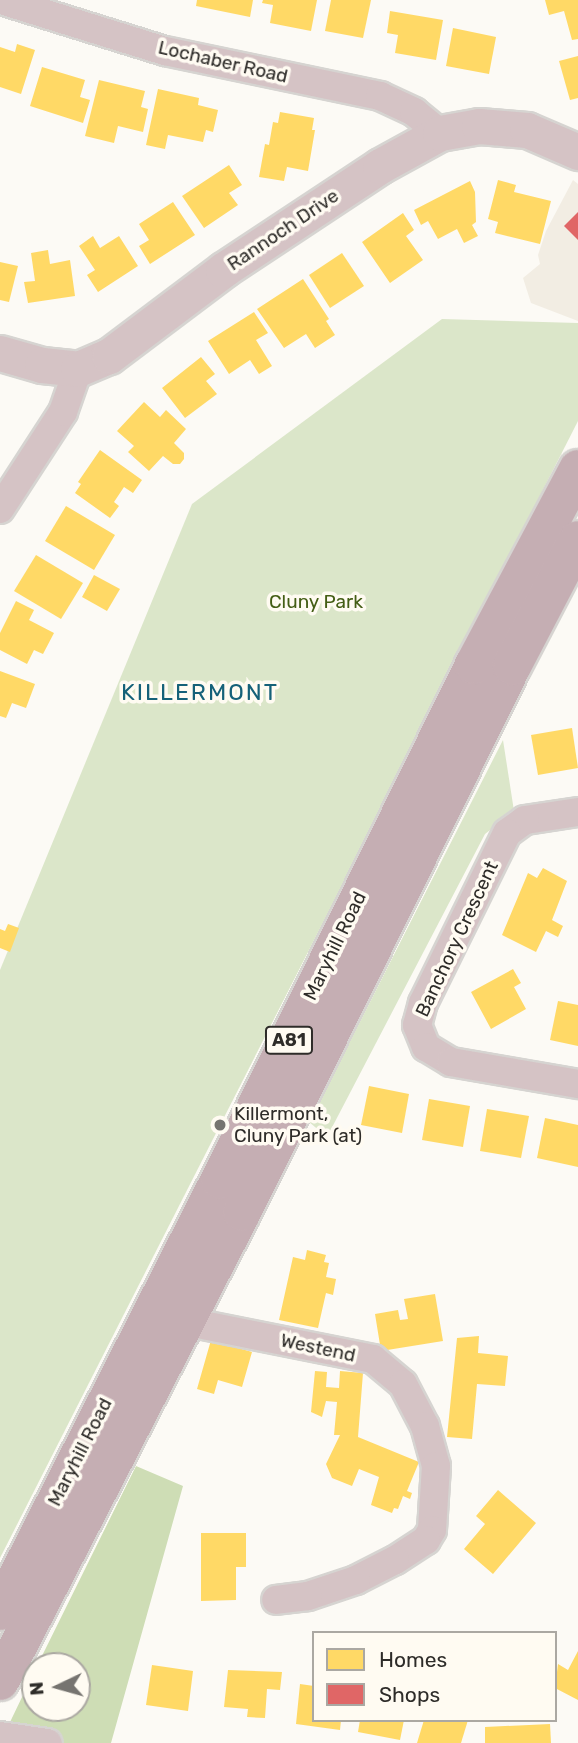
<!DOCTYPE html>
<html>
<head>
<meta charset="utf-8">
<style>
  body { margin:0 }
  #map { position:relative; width:578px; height:1743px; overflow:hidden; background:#fcfaf5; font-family:Rubik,sans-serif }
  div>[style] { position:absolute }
  .built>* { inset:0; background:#f2ede3 }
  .green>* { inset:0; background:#dbe6c9 }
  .forest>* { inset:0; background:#ceddb5 }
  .homes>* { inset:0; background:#ffd966 }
  .shops>* { inset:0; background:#e06666 }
  .roads { filter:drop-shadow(2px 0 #d6d4d1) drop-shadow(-2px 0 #d6d4d1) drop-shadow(0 2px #d6d4d1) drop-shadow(0 -2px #d6d4d1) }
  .minor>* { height:28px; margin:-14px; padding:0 14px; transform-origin:14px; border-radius:14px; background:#d5c3c5 }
  .tertiary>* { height:35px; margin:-17.5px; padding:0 17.5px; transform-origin:17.5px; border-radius:17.5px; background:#d5c3c5 }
  .primary>* { height:38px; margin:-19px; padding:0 19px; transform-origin:19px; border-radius:19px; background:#c5aeb3 }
  .dots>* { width:19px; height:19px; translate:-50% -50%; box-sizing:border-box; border:4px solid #fffbf2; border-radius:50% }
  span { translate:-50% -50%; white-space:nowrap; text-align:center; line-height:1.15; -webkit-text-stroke:7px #fffbf2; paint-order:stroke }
  .shield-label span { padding:2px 5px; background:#fffbf2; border:2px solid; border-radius:5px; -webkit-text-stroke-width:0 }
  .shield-label { font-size:18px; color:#2e2c29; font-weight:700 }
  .street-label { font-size:19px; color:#2e2c29 }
  .park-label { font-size:19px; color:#445e15 }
  .poi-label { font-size:19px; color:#2e2c29 }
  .left { translate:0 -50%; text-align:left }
  .quarter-label { font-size:23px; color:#156179; letter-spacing:2px }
  .legend { position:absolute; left:312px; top:1631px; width:245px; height:91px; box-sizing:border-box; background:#fffbf2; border:2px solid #aba8a2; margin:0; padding:9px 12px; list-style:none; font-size:21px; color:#2e2c29 }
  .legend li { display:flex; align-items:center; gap:14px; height:35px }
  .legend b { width:35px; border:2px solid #aba8a2 }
  .north { position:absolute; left:21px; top:1652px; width:70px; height:70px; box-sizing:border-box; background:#fffbf2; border:2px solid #aba8a2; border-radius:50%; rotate:265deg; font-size:19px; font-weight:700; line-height:28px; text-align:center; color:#2e2c29 }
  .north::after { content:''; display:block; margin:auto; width:24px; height:32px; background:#767470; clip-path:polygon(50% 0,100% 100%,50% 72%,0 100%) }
</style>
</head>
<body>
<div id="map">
  <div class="built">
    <i style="clip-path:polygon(573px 180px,578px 184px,578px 321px,531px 303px,523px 278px,540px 264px,538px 255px,546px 231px)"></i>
  </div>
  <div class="green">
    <i style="clip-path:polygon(442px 319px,578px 323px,578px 421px,0 1558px,0 970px,192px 504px)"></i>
    <i style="clip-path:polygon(503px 740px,514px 811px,485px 834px,327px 1137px,309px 1122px)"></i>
  </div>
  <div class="forest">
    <i style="clip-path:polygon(136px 1466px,183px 1486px,111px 1743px,0 1743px,35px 1670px,35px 1708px,77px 1708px,77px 1666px,37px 1666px)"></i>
  </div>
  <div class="homes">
    <i style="clip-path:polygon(197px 0,253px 0,250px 17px,196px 6px)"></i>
    <i style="clip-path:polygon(263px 0,317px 0,311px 31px,270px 23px,273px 5px,262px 3px)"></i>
    <i style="clip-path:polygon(331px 0,371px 0,363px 38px,325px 31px)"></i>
    <i style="clip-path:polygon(545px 0,578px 0,578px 39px,572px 40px,564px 11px,549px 15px)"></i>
    <i style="clip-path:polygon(390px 11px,443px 20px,436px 60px,395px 53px,398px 35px,387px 33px)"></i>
    <i style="clip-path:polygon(453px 28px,496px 37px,489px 74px,446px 66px)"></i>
    <i style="clip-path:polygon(17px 44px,35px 50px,21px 94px,0 87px,0 47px,15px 52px)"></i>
    <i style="clip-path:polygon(578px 56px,578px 98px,570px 100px,559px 61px)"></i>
    <i style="clip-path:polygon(42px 67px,85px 80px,80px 97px,90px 100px,83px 123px,30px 106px)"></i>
    <i style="clip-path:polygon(99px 80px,145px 91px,141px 107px,148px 109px,143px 132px,118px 126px,114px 143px,85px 136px)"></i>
    <i style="clip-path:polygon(158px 89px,199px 98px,198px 105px,218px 110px,213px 132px,206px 130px,203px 142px,168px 135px,165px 149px,146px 145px)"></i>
    <i style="clip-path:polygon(280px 112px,314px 118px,312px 130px,315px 130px,308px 171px,287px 167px,284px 181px,259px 177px,265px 144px,269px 145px,273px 122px,278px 123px)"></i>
    <i style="clip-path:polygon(229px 165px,242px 185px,229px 193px,238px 205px,204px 228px,182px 196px)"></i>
    <i style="clip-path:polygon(498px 180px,516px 185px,514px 192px,551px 201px,540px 244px,495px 233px,498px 222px,488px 219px)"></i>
    <i style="clip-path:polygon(470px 181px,475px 192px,476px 222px,472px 225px,478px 236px,464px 243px,457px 229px,438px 239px,428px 221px,421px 225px,414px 210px)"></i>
    <i style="clip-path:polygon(173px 202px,195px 235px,150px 264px,139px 246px,149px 240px,139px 224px)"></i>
    <i style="clip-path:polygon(403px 213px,414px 230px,406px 236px,423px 260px,390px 283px,362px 242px)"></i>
    <i style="clip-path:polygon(93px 236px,100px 248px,119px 236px,138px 266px,98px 292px,87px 275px,95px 270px,79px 246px)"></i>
    <i style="clip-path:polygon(48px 250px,50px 264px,70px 260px,75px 296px,28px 303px,24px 282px,35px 281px,31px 253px)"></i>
    <i style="clip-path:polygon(342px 253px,364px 286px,330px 308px,309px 275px)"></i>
    <i style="clip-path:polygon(0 262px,18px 266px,9px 302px,0 300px)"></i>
    <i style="clip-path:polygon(303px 279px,329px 319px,326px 321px,335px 335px,315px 348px,306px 334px,284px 348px,257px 309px)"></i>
    <i style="clip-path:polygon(254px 312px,268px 333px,256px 340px,272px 366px,259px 374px,250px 360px,229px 374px,208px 341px)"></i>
    <i style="clip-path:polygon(201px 357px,215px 374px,206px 381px,217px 394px,185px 418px,162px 388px)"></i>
    <i style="clip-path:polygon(144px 402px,160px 417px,166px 410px,186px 429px,174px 443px,184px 453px,184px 459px,180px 464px,173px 464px,163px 456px,149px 471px,128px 452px,134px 446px,117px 431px)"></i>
    <i style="clip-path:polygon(100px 450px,142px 480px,133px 493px,124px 487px,114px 502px,119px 506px,110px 518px,75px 493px,81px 484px,78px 482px)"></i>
    <i style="clip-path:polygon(66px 506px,115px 535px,94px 570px,45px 541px)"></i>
    <i style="clip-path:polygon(36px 555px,83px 583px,61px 619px,14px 591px)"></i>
    <i style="clip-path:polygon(94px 575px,120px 589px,107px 611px,82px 597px)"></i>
    <i style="clip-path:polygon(16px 601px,34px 610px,29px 620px,54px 633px,43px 654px,34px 650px,27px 664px,0 650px,0 633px)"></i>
    <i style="clip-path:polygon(0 671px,35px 684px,26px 708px,12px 703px,6px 718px,0 716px)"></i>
    <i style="clip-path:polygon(572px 728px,578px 768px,538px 775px,531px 735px)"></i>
    <i style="clip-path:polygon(543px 868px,567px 881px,552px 920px,563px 926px,558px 937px,546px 931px,536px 952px,502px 935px,528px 873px,537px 878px)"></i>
    <i style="clip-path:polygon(8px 924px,19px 928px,10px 952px,0 948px,0 929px,5px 931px)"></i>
    <i style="clip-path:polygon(513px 969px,521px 983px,514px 987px,526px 1009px,491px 1029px,471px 992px)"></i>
    <i style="clip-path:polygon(558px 1001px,578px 1005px,578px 1046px,550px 1040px)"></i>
    <i style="clip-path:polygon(369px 1086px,409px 1094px,402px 1133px,361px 1125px)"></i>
    <i style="clip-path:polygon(429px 1099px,470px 1106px,463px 1147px,422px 1140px)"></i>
    <i style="clip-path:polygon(487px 1109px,529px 1116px,521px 1158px,480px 1151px)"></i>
    <i style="clip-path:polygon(545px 1118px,578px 1125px,578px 1167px,537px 1158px)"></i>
    <i style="clip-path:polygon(307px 1250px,326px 1255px,324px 1262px,329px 1263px,326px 1277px,336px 1279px,333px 1295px,326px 1293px,318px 1328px,279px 1320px,293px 1257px,305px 1260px)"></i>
    <i style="clip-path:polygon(435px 1294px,443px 1341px,381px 1351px,375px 1314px,398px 1310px,400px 1320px,408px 1319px,404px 1299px)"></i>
    <i style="clip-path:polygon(479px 1336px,478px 1353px,508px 1356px,505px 1386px,477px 1384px,472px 1439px,447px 1437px,457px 1338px)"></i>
    <i style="clip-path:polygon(211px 1340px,252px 1352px,242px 1387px,218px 1380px,214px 1394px,197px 1389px)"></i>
    <i style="clip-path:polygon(315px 1371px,327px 1372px,326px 1387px,339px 1388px,340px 1371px,363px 1373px,358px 1437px,419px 1462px,407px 1491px,412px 1493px,410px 1499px,403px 1496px,398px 1509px,394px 1508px,392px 1513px,371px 1505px,379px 1477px,359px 1469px,352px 1486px,332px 1478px,326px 1464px,340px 1435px,334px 1435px,337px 1402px,326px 1401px,322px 1417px,311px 1412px)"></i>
    <i style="clip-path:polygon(498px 1490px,536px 1523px,493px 1574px,464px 1549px,485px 1524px,476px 1516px)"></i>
    <i style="clip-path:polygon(201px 1533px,246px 1533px,246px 1567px,236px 1567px,236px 1600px,201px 1601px)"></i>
    <i style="clip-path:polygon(578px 1651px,578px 1700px,555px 1688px,558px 1664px,568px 1670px)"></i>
    <i style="clip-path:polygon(152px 1665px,193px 1671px,188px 1711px,146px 1705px)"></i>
    <i style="clip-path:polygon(228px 1670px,282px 1672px,280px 1690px,267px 1689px,265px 1718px,247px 1717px,248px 1709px,224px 1707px)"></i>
    <i style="clip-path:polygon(300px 1684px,314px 1686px,314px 1720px,341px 1720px,340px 1730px,296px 1724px)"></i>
    <i style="clip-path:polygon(360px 1720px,404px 1720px,400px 1740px,358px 1732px)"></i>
    <i style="clip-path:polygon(424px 1720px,468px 1720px,461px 1743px,417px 1743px)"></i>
    <i style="clip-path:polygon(550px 1724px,551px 1743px,485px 1743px,485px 1727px)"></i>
  </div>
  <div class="shops">
    <i style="clip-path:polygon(578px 212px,578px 240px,564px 226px)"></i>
  </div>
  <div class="roads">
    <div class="minor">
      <i style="left:1px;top:0;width:172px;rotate:17.3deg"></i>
      <i style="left:165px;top:51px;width:220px;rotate:11.8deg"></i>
      <i style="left:380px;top:96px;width:38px;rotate:25deg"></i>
      <i style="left:414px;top:112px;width:33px;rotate:39deg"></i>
      <i style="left:0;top:509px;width:116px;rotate:-57deg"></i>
      <i style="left:63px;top:412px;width:46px;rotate:-70.8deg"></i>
      <i style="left:578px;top:812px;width:54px;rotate:171.4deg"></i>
      <i style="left:525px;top:820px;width:22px;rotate:144deg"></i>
      <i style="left:507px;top:833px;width:190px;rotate:116.3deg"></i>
      <i style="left:423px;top:1003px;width:23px;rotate:105deg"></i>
      <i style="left:417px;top:1025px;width:24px;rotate:68deg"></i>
      <i style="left:426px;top:1047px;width:29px;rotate:31deg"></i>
      <i style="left:451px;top:1062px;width:129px;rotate:9.8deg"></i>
      <i style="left:171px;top:1314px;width:14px;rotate:30deg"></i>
      <i style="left:183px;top:1321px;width:194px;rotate:11.3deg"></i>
      <i style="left:373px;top:1359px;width:39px;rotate:40deg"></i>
      <i style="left:403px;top:1384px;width:47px;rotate:62.4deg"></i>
      <i style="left:425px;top:1426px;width:41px;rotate:74.6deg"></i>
      <i style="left:436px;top:1466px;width:64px;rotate:93.6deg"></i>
      <i style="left:432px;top:1530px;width:12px;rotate:121deg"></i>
      <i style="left:426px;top:1540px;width:37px;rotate:147deg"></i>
      <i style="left:395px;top:1560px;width:44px;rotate:152.9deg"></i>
      <i style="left:356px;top:1580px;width:51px;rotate:161.6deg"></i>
      <i style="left:308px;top:1596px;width:32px;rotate:173deg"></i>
      <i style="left:0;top:1736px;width:48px;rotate:8.5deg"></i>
    </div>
    <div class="tertiary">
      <i style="left:0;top:353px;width:44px;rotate:15.9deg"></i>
      <i style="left:42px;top:365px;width:36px;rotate:6deg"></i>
      <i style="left:78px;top:369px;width:34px;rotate:-23deg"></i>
      <i style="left:109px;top:356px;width:143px;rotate:-37deg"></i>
      <i style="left:223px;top:270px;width:188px;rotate:-33.5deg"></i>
      <i style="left:380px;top:166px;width:68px;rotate:-28.8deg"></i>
      <i style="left:440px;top:133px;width:40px;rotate:-10deg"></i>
      <i style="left:479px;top:126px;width:48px;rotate:4.8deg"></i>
      <i style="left:527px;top:130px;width:56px;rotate:23.3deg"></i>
    </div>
    <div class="primary">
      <i style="left:0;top:1611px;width:484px;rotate:-63deg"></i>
      <i style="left:220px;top:1180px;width:574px;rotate:-63.75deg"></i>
      <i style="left:474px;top:665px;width:222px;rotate:-62deg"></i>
      <i style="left:0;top:1681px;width:528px;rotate:-62.71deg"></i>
      <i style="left:242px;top:1212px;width:609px;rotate:-63.69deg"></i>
      <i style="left:512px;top:666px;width:142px;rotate:-62.4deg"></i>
    </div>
  </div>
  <div class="dots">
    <i style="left:220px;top:1125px;background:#767470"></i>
  </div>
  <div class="shield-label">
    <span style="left:289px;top:1040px">A81</span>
  </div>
  <div class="street-label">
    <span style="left:223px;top:62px;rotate:13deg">Lochaber Road</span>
    <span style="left:283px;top:230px;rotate:-34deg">Rannoch Drive</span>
    <span style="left:457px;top:939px;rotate:-65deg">Banchory Crescent</span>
    <span style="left:335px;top:946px;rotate:-64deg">Maryhill Road</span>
    <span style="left:318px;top:1348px;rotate:12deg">Westend</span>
    <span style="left:80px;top:1452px;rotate:-63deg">Maryhill Road</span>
  </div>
  <div class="park-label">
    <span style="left:316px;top:602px">Cluny Park</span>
  </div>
  <div class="poi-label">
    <span class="left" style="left:234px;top:1125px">Killermont,<br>Cluny Park (at)</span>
  </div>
  <div class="quarter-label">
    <span style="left:200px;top:692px">KILLERMONT</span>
  </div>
  <ul class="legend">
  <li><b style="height:19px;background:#ffd966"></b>Homes</li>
  <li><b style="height:19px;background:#e06666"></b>Shops</li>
  </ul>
  <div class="north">N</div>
</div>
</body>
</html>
